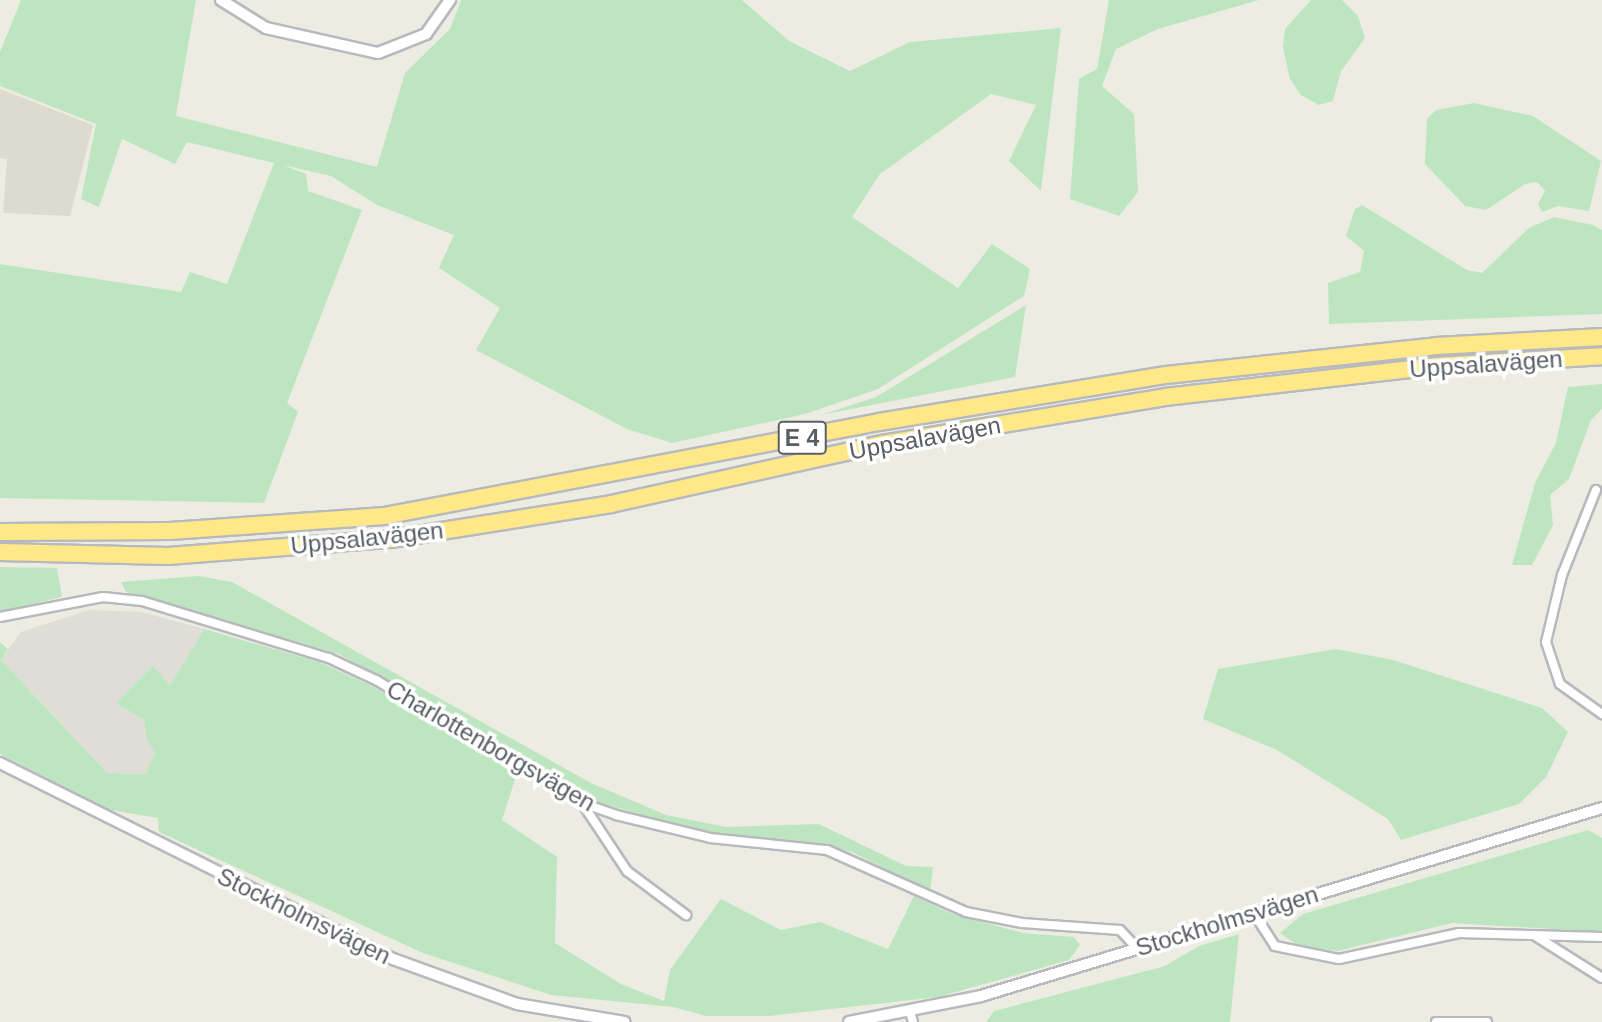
<!DOCTYPE html>
<html>
<head>
<meta charset="utf-8">
<style>
  body { margin:0 }
  #map { position:relative; width:1602px; height:1022px; overflow:hidden; background:#edece2; font-family:Helvetica,sans-serif }
  div>[style] { position:absolute }
  .industrial>* { inset:0; background:#deddd6 }
  .education>* { inset:0; background:#dddbd0 }
  .green>* { inset:0; background:#bde6c0 }
  .roads { filter:drop-shadow(2px 0 #b7b9bf) drop-shadow(-2px 0 #b7b9bf) drop-shadow(0 2px #b7b9bf) drop-shadow(0 -2px #b7b9bf) }
  .minor>* { height:8px; margin:-4px; padding:0 4px; transform-origin:4px; border-radius:4px; background:#fff }
  .tertiary>* { height:10px; margin:-5px; padding:0 5px; transform-origin:5px; border-radius:5px; background:#fff }
  .motorway>* { height:16px; margin:-8px; padding:0 8px; transform-origin:8px; border-radius:8px; background:#fee888 }
  span { translate:-50% -50%; white-space:nowrap; text-align:center; line-height:1.15; -webkit-text-stroke:7px #fff; paint-order:stroke }
  .shield-label span { padding:2px 5px; background:#fff; border:2px solid; border-radius:5px; -webkit-text-stroke-width:0 }
  .shield-label { font-size:23px; color:#5a5e63; font-weight:700 }
  .street-label { font-size:24px; color:#5a5e63 }
</style>
</head>
<body>
<div id="map">
  <div class="industrial">
    <i style="clip-path:polygon(89px 610px,141px 612px,204px 629px,170px 687px,153px 666px,116px 703px,144px 720px,147px 741px,155px 752px,146px 774px,107px 773px,1px 660px,21px 632px)"></i>
  </div>
  <div class="education">
    <i style="clip-path:polygon(0 89px,93px 125px,70px 216px,3px 213px,7px 159px,0 158px)"></i>
  </div>
  <div class="green">
    <i style="clip-path:polygon(21px 0,196px 0,176px 116px,377px 167px,405px 73px,450px 29px,461px 0,742px 0,789px 41px,850px 71px,910px 42px,1061px 28px,1041px 191px,1009px 161px,1036px 105px,991px 94px,880px 174px,852px 217px,958px 288px,992px 244px,1030px 269px,1024px 296px,878px 389px,805px 414px,672px 443px,627px 429px,476px 350px,500px 308px,439px 268px,454px 235px,377px 205px,331px 176px,283px 165px,306px 174px,308px 191px,362px 210px,287px 403px,298px 412px,264px 503px,0 498px,0 264px,181px 292px,190px 272px,227px 284px,274px 163px,187px 142px,175px 164px,122px 139px,99px 207px,81px 199px,96px 124px,0 86px,0 52px)"></i>
    <i style="clip-path:polygon(1109px 0,1259px 0,1158px 29px,1116px 49px,1102px 86px,1134px 114px,1138px 192px,1119px 216px,1070px 199px,1079px 79px,1097px 69px)"></i>
    <i style="clip-path:polygon(1311px 0,1342px 0,1358px 16px,1365px 38px,1341px 71px,1333px 101px,1319px 105px,1301px 95px,1290px 79px,1283px 47px,1285px 29px)"></i>
    <i style="clip-path:polygon(1474px 103px,1533px 116px,1601px 161px,1589px 211px,1558px 206px,1542px 212px,1538px 204px,1545px 191px,1537px 182px,1525px 184px,1486px 210px,1465px 206px,1425px 164px,1427px 119px,1436px 110px)"></i>
    <i style="clip-path:polygon(1362px 205px,1467px 270px,1482px 273px,1529px 228px,1554px 217px,1593px 225px,1602px 230px,1602px 314px,1329px 324px,1328px 283px,1360px 272px,1364px 251px,1346px 236px,1355px 209px)"></i>
    <i style="clip-path:polygon(1026px 305px,1015px 377px,821px 415px,876px 397px)"></i>
    <i style="clip-path:polygon(1602px 384px,1602px 409px,1591px 420px,1569px 479px,1550px 495px,1553px 525px,1532px 565px,1512px 565px,1535px 483px,1556px 443px,1568px 387px)"></i>
    <i style="clip-path:polygon(0 567px,57px 568px,62px 597px,0 612px)"></i>
    <i style="clip-path:polygon(199px 576px,232px 582px,591px 783px,666px 815px,726px 827px,819px 824px,906px 866px,933px 867px,930px 892px,854px 853px,823px 844px,700px 832px,588px 799px,339px 654px,126px 592px,121px 582px)"></i>
    <i style="clip-path:polygon(204px 629px,319px 662px,372px 686px,517px 773px,502px 820px,557px 857px,555px 943px,621px 984px,664px 1001px,670px 970px,721px 899px,781px 930px,820px 922px,888px 949px,914px 896px,950px 913px,1023px 933px,1074px 937px,1080px 945px,1069px 960px,938px 997px,769px 1016px,706px 1016px,673px 1007px,551px 995px,423px 953px,159px 832px,158px 818px,110px 810px,0 754px,0 642px,8px 649px,1px 660px,107px 773px,146px 774px,155px 752px,147px 741px,144px 720px,116px 703px,153px 666px,170px 686px)"></i>
    <i style="clip-path:polygon(1336px 649px,1393px 660px,1542px 708px,1568px 732px,1546px 777px,1519px 804px,1401px 840px,1388px 819px,1277px 750px,1203px 719px,1218px 669px)"></i>
    <i style="clip-path:polygon(1588px 830px,1602px 838px,1602px 932px,1452px 923px,1337px 951px,1299px 946px,1280px 933px,1303px 914px)"></i>
    <i style="clip-path:polygon(1239px 934px,1230px 1022px,986px 1022px,994px 1011px,1165px 966px,1199px 946px)"></i>
  </div>
  <div class="roads">
    <div class="minor">
      <i style="left:1596px;top:490px;width:92px;rotate:111.8deg"></i>
      <i style="left:1562px;top:575px;width:69px;rotate:103.4deg"></i>
      <i style="left:1546px;top:642px;width:44px;rotate:71.6deg"></i>
      <i style="left:1560px;top:684px;width:52px;rotate:35.5deg"></i>
      <i style="left:0;top:617px;width:105px;rotate:-11deg"></i>
      <i style="left:103px;top:597px;width:39px;rotate:6deg"></i>
      <i style="left:142px;top:601px;width:195px;rotate:17deg"></i>
      <i style="left:329px;top:658px;width:52px;rotate:25.1deg"></i>
      <i style="left:376px;top:680px;width:240px;rotate:30.8deg"></i>
      <i style="left:582px;top:803px;width:36px;rotate:19deg"></i>
      <i style="left:616px;top:815px;width:97px;rotate:13.7deg"></i>
      <i style="left:710px;top:838px;width:118px;rotate:5.9deg"></i>
      <i style="left:827px;top:850px;width:152px;rotate:24deg"></i>
      <i style="left:966px;top:912px;width:57px;rotate:11.1deg"></i>
      <i style="left:1022px;top:923px;width:98px;rotate:4.1deg"></i>
      <i style="left:1120px;top:930px;width:25px;rotate:47deg"></i>
      <i style="left:582px;top:803px;width:82px;rotate:56.5deg"></i>
      <i style="left:627px;top:871px;width:74px;rotate:36.7deg"></i>
      <i style="left:1253px;top:912px;width:40px;rotate:57.1deg"></i>
      <i style="left:1275px;top:946px;width:65px;rotate:11.5deg"></i>
      <i style="left:1339px;top:959px;width:123px;rotate:-12.2deg"></i>
      <i style="left:1459px;top:933px;width:143px;rotate:1.6deg"></i>
      <i style="left:1534px;top:935px;width:80px;rotate:32.3deg"></i>
      <i style="left:910px;top:1012px;width:10px;rotate:73deg"></i>
      <i style="left:1436px;top:1022px;width:51px"></i>
    </div>
    <div class="tertiary">
      <i style="left:221px;top:0;width:53px;rotate:31.9deg"></i>
      <i style="left:266px;top:28px;width:115px;rotate:12.6deg"></i>
      <i style="left:378px;top:53px;width:52px;rotate:-21.6deg"></i>
      <i style="left:426px;top:34px;width:42px;rotate:-54.8deg"></i>
      <i style="left:0;top:763px;width:439px;rotate:26.5deg"></i>
      <i style="left:393px;top:959px;width:132px;rotate:19.9deg"></i>
      <i style="left:517px;top:1004px;width:109px;rotate:9.5deg"></i>
      <i style="left:849px;top:1022px;width:135px;rotate:-11.1deg"></i>
      <i style="left:981px;top:996px;width:649px;rotate:-16.84deg"></i>
    </div>
    <div class="motorway">
      <i style="left:0;top:532px;width:170px;rotate:-0.3deg"></i>
      <i style="left:170px;top:531px;width:215px;rotate:-4deg"></i>
      <i style="left:384px;top:516px;width:504px;rotate:-10.75deg"></i>
      <i style="left:879px;top:422px;width:291px;rotate:-9.3deg"></i>
      <i style="left:1166px;top:375px;width:272px;rotate:-6.1deg"></i>
      <i style="left:1436px;top:346px;width:166px;rotate:-3.1deg"></i>
      <i style="left:0;top:552px;width:168px;rotate:1.4deg"></i>
      <i style="left:168px;top:556px;width:224px;rotate:-4.4deg"></i>
      <i style="left:391px;top:539px;width:223px;rotate:-9deg"></i>
      <i style="left:611px;top:504px;width:278px;rotate:-12.5deg"></i>
      <i style="left:882px;top:444px;width:287px;rotate:-9.4deg"></i>
      <i style="left:1165px;top:397px;width:273px;rotate:-6.5deg"></i>
      <i style="left:1436px;top:366px;width:166px;rotate:-3.4deg"></i>
    </div>
  </div>
  <div class="shield-label">
    <span style="left:802px;top:438px">E 4</span>
  </div>
  <div class="street-label">
    <span style="left:1486px;top:364px;rotate:-4deg">Uppsalavägen</span>
    <span style="left:925px;top:438px;rotate:-10deg">Uppsalavägen</span>
    <span style="left:367px;top:538px;rotate:-6deg">Uppsalavägen</span>
    <span style="left:491px;top:746px;rotate:30deg">Charlottenborgsvägen</span>
    <span style="left:304px;top:916px;rotate:26deg">Stockholmsvägen</span>
    <span style="left:1227px;top:921px;rotate:-17deg">Stockholmsvägen</span>
  </div>
</div>
</body>
</html>
